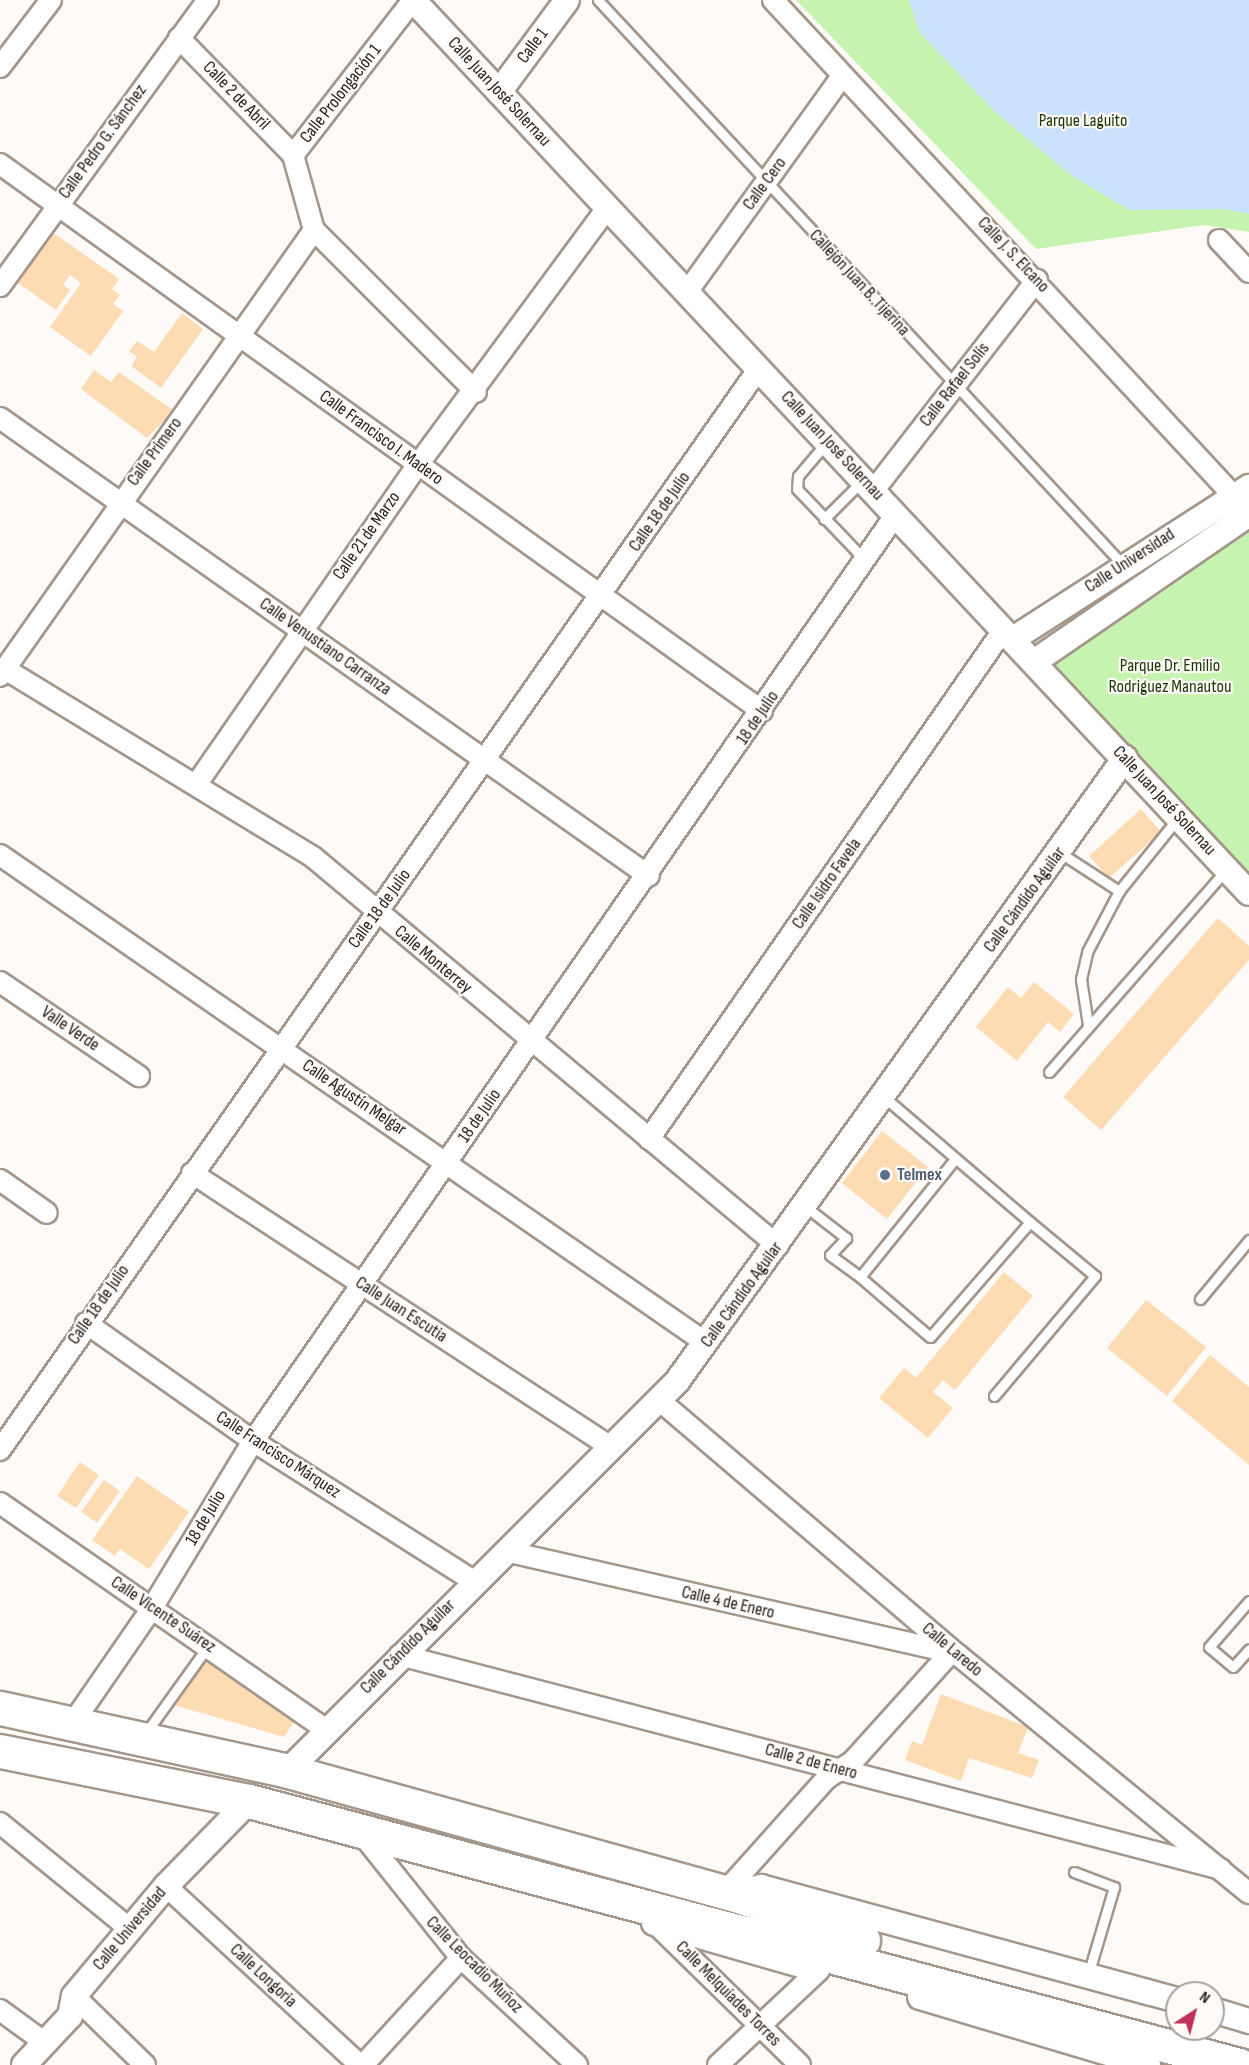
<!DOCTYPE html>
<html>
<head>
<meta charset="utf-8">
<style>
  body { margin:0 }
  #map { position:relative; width:1249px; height:2065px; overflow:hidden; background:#fdfaf8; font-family:"Sofia Sans Condensed",sans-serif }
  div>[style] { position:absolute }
  .green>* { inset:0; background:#c6f3af }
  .water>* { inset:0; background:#c9e1fa }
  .building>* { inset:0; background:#fddbb3 }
  .roads { filter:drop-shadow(2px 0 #a4968a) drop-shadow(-2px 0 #a4968a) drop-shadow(0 2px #a4968a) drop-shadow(0 -2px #a4968a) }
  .service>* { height:9px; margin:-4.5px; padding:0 4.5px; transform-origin:4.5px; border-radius:4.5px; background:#fff }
  .minor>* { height:20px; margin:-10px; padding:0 10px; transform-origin:10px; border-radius:10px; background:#fff }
  .tertiary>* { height:24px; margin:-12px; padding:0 12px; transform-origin:12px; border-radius:12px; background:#fff }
  .trunk>* { height:33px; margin:-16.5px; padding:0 16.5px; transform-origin:16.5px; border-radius:16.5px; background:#fff }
  .dots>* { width:16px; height:16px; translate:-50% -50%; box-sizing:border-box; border:3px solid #fdfaf8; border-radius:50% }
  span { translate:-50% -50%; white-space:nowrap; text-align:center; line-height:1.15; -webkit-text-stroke:4.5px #fdfaf8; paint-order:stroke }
  .street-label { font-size:18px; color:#221d18 }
  .park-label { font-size:18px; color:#1a3705 }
  .service-label { font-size:18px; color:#4e5e75; font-weight:700 }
  .left { translate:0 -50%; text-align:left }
  .north { position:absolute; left:1165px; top:1981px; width:60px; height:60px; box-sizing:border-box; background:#fdfaf8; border:2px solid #a5a29e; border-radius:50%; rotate:36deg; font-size:16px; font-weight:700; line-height:24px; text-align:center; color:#221d18 }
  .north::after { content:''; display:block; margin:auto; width:21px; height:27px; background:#c0315d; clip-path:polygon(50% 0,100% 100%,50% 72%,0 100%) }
</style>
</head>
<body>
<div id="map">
  <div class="green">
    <i style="clip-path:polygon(796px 0,1249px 0,1249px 232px,1204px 225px,1036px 249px)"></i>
    <i style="clip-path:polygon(1249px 526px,1249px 876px,1049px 665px)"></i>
  </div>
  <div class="water">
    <i style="clip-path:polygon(909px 0,1249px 0,1249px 214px,1223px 209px,1129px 210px,1072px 176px,996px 113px,920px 33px)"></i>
  </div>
  <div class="building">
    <i style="clip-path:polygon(52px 232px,119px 279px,112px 289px,120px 295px,113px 304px,123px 311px,91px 356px,50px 327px,81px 283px,70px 275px,63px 285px,70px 290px,56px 310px,17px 282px)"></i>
    <i style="clip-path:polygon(182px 313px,203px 329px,161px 388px,131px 366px,137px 357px,129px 351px,137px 341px,154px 352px)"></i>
    <i style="clip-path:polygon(94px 370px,111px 382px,119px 372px,174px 411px,147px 438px,81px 389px)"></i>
    <i style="clip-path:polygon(1141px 809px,1161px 832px,1109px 878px,1089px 856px)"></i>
    <i style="clip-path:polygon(1218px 918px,1249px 946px,1249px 960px,1101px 1130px,1063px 1097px)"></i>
    <i style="clip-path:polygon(1034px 982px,1074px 1014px,1060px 1032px,1048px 1022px,1017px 1061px,976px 1027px,1008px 987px,1021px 998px)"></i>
    <i style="clip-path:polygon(882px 1131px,928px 1167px,887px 1219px,842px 1183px)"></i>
    <i style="clip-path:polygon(1004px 1272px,1033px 1296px,955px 1390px,943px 1380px,933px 1392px,953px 1408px,928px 1438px,879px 1398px,904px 1368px,916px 1378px)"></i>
    <i style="clip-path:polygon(1146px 1300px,1206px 1347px,1167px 1396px,1107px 1348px)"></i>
    <i style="clip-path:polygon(1210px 1355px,1249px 1387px,1249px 1465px,1172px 1401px)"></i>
    <i style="clip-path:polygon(80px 1462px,99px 1475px,76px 1508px,57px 1496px)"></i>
    <i style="clip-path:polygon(137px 1476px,189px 1512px,149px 1569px,120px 1549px,115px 1556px,92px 1540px)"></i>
    <i style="clip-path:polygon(104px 1480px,120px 1491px,97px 1523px,81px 1512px)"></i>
    <i style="clip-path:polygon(205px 1661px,294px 1722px,284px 1737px,174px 1705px)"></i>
    <i style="clip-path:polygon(941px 1694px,1028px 1727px,1018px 1753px,1039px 1760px,1032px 1778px,969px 1758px,961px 1781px,905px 1760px,912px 1741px,922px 1745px)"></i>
  </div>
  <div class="roads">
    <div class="service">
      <i style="left:598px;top:0;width:771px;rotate:47.1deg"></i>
      <i style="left:826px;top:443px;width:43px;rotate:130.3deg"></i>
      <i style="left:798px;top:476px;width:13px;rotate:94deg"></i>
      <i style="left:797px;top:489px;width:97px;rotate:46.3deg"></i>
      <i style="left:824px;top:519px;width:54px;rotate:-45deg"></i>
      <i style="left:1059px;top:852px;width:72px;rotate:33deg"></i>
      <i style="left:1119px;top:891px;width:94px;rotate:-51.1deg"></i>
      <i style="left:1088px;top:1025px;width:47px;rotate:-98.7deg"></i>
      <i style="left:1081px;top:979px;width:28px;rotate:-77deg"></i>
      <i style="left:1087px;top:952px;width:69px;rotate:-62.3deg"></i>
      <i style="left:1049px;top:1072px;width:267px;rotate:-48.8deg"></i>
      <i style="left:884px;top:1097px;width:192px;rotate:40.6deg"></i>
      <i style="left:1030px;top:1222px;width:152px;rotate:131deg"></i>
      <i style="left:930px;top:1337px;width:92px;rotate:-139.4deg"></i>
      <i style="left:860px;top:1277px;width:151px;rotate:-51.2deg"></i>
      <i style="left:806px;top:1207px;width:51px;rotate:37.8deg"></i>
      <i style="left:846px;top:1238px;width:23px;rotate:133deg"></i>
      <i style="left:830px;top:1255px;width:37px;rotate:36deg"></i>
      <i style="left:1200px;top:1299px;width:77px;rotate:-50.3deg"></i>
      <i style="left:994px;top:1396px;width:157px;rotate:-49.9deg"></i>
      <i style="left:1095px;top:1276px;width:85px;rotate:-140.3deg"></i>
      <i style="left:1249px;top:1601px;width:61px;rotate:131deg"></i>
      <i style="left:1209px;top:1647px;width:31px;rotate:40deg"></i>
      <i style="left:1233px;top:1667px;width:24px;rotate:-48deg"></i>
      <i style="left:145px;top:1734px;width:108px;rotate:-54.4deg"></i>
      <i style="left:1074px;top:1872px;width:43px;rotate:20.6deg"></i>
      <i style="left:1114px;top:1887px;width:92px;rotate:106.5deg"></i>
    </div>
    <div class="minor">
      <i style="left:413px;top:0;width:196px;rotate:127.7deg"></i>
      <i style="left:293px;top:155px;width:78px;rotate:74.4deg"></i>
      <i style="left:314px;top:230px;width:229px;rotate:45deg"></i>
      <i style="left:773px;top:0;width:691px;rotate:47.11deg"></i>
      <i style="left:179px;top:38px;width:163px;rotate:45.7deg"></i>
      <i style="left:0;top:67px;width:84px;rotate:-52.7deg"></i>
      <i style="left:0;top:164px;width:938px;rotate:35.67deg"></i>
      <i style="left:1219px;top:240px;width:44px;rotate:46.8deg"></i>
      <i style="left:0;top:286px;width:354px;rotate:-54deg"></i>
      <i style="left:687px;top:292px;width:266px;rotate:-54.3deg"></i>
      <i style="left:0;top:418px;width:794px;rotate:35.21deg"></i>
      <i style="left:874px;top:490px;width:266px;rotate:-52.2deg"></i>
      <i style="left:5px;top:669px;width:361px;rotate:31.4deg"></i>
      <i style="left:313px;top:857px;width:606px;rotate:39.91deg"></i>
      <i style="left:0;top:676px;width:545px;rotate:-54.85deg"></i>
      <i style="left:198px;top:782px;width:384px;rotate:-55.3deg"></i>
      <i style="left:417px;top:466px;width:322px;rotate:-53.6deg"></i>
      <i style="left:0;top:855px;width:858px;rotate:34.65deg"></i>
      <i style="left:0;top:982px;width:168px;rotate:34.1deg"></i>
      <i style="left:649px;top:1139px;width:621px;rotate:-55.16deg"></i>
      <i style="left:192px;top:1173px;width:498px;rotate:33.2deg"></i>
      <i style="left:0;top:1180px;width:57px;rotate:35.1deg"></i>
      <i style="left:86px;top:1323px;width:204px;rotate:35.2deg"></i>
      <i style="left:253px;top:1441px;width:262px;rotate:32.4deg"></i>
      <i style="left:659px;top:1400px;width:393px;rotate:40.5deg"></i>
      <i style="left:958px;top:1655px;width:376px;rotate:39.3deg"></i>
      <i style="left:0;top:1450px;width:1322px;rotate:-54.95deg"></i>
      <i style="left:0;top:1503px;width:396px;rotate:34.8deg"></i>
      <i style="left:505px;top:1551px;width:457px;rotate:12.8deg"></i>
      <i style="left:400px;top:1655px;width:848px;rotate:14.61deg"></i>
      <i style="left:72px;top:1724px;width:141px;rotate:-55.4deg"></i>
      <i style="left:152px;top:1608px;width:195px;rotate:-58.8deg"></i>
      <i style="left:253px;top:1441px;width:1128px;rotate:-55.25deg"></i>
      <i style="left:0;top:1823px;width:168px;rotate:39.2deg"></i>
      <i style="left:358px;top:1829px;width:165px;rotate:51.4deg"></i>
      <i style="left:461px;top:1958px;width:158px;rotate:42.7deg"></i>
      <i style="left:166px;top:1886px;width:264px;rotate:42.7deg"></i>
      <i style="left:725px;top:1892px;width:153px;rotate:-48.2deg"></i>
      <i style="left:827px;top:1778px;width:31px;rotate:-33deg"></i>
      <i style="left:853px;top:1761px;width:147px;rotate:-48deg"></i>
      <i style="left:951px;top:1652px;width:8px;rotate:23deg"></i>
      <i style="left:657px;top:1925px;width:200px;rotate:44.4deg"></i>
      <i style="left:74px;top:1996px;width:99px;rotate:44.2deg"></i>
      <i style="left:0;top:2010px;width:54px;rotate:36deg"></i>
      <i style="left:363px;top:2065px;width:145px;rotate:-47.5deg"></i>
      <i style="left:718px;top:2065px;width:139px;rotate:-43.2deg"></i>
    </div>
    <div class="tertiary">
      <i style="left:413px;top:0;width:1223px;rotate:46.89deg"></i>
      <i style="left:499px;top:92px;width:114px;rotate:-53.5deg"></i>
      <i style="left:1013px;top:639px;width:281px;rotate:-32.8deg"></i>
      <i style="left:1034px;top:662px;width:261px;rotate:-34.5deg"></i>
      <i style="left:288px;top:1771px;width:552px;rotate:-45.07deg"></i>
      <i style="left:678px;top:1380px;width:766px;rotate:-54.3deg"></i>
      <i style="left:739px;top:1892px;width:23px;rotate:-13deg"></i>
      <i style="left:761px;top:1887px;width:431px;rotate:15.2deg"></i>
      <i style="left:654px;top:1923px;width:166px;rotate:16deg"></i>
      <i style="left:920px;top:1997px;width:238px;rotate:16.6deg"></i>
      <i style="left:1213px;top:2010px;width:38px;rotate:17deg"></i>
      <i style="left:24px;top:2065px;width:67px;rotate:-46.8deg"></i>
      <i style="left:70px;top:2016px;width:20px;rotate:-79deg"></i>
      <i style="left:74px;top:1996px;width:143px;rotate:-50.1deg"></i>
      <i style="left:166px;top:1886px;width:119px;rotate:-45.7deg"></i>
    </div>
    <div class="trunk">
      <i style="left:0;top:1708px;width:295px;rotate:12.3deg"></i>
      <i style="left:288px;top:1771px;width:462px;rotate:15.5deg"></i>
      <i style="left:733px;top:1894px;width:138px;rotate:19.5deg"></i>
      <i style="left:0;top:1751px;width:254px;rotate:11.4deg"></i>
      <i style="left:249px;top:1801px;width:1025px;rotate:14.93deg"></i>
    </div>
  </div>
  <div class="dots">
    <i style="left:885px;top:1175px;background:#5c6f8a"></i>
  </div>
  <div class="street-label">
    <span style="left:533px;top:46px;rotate:-53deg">Calle 1</span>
    <span style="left:499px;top:92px;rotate:47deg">Calle Juan José Solernau</span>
    <span style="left:341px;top:94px;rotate:-52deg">Calle Prolongación 1</span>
    <span style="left:236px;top:96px;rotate:46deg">Calle 2 de Abril</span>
    <span style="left:103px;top:142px;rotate:-54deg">Calle Pedro G. Sánchez</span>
    <span style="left:765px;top:184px;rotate:-54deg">Calle Cero</span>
    <span style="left:1013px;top:255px;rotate:47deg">Calle J. S. Elcano</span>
    <span style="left:859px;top:283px;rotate:47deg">Callejón Juan B. Tijerina</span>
    <span style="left:955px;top:385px;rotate:-52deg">Calle Rafael Solís</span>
    <span style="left:381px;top:438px;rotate:36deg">Calle Francisco I. Madero</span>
    <span style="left:832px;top:446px;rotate:47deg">Calle Juan José Solernau</span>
    <span style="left:155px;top:452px;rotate:-54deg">Calle Primero</span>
    <span style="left:660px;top:512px;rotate:-55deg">Calle 18 de Julio</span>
    <span style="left:367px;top:536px;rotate:-55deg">Calle 21 de Marzo</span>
    <span style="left:1130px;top:561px;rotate:-33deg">Calle Universidad</span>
    <span style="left:325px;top:647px;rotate:35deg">Calle Venustiano Carranza</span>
    <span style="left:758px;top:718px;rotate:-56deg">18 de Julio</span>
    <span style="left:1164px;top:801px;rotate:47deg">Calle Juan José Solernau</span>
    <span style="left:827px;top:884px;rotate:-55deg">Calle Isidro Favela</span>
    <span style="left:1025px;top:900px;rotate:-54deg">Calle Cándido Aguilar</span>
    <span style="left:380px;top:909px;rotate:-54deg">Calle 18 de Julio</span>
    <span style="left:433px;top:960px;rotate:40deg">Calle Monterrey</span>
    <span style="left:70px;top:1029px;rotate:34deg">Valle Verde</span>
    <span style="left:354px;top:1098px;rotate:34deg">Calle Agustín Melgar</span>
    <span style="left:480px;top:1116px;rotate:-55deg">18 de Julio</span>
    <span style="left:742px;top:1295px;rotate:-54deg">Calle Cándido Aguilar</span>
    <span style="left:99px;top:1305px;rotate:-55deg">Calle 18 de Julio</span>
    <span style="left:401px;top:1310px;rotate:33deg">Calle Juan Escutia</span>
    <span style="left:278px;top:1455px;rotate:33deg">Calle Francisco Márquez</span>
    <span style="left:206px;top:1518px;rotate:-59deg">18 de Julio</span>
    <span style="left:728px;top:1603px;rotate:13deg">Calle 4 de Enero</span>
    <span style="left:163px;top:1615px;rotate:34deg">Calle Vicente Suárez</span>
    <span style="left:408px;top:1647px;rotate:-45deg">Calle Cándido Aguilar</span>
    <span style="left:952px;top:1650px;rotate:40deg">Calle Laredo</span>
    <span style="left:811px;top:1762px;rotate:15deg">Calle 2 de Enero</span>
    <span style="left:130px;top:1929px;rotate:-50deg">Calle Universidad</span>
    <span style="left:474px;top:1965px;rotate:45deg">Calle Leocadio Muñoz</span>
    <span style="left:263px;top:1976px;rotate:43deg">Calle Longoria</span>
    <span style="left:728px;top:1994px;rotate:45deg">Calle Melquíades Torres</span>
  </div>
  <div class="park-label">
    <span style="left:1083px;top:121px">Parque Laguito</span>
    <span style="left:1170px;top:677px">Parque Dr. Emilio<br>Rodriguez Manautou</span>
  </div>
  <div class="service-label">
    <span class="left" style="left:897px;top:1175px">Telmex</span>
  </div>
  <div class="north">N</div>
</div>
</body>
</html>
